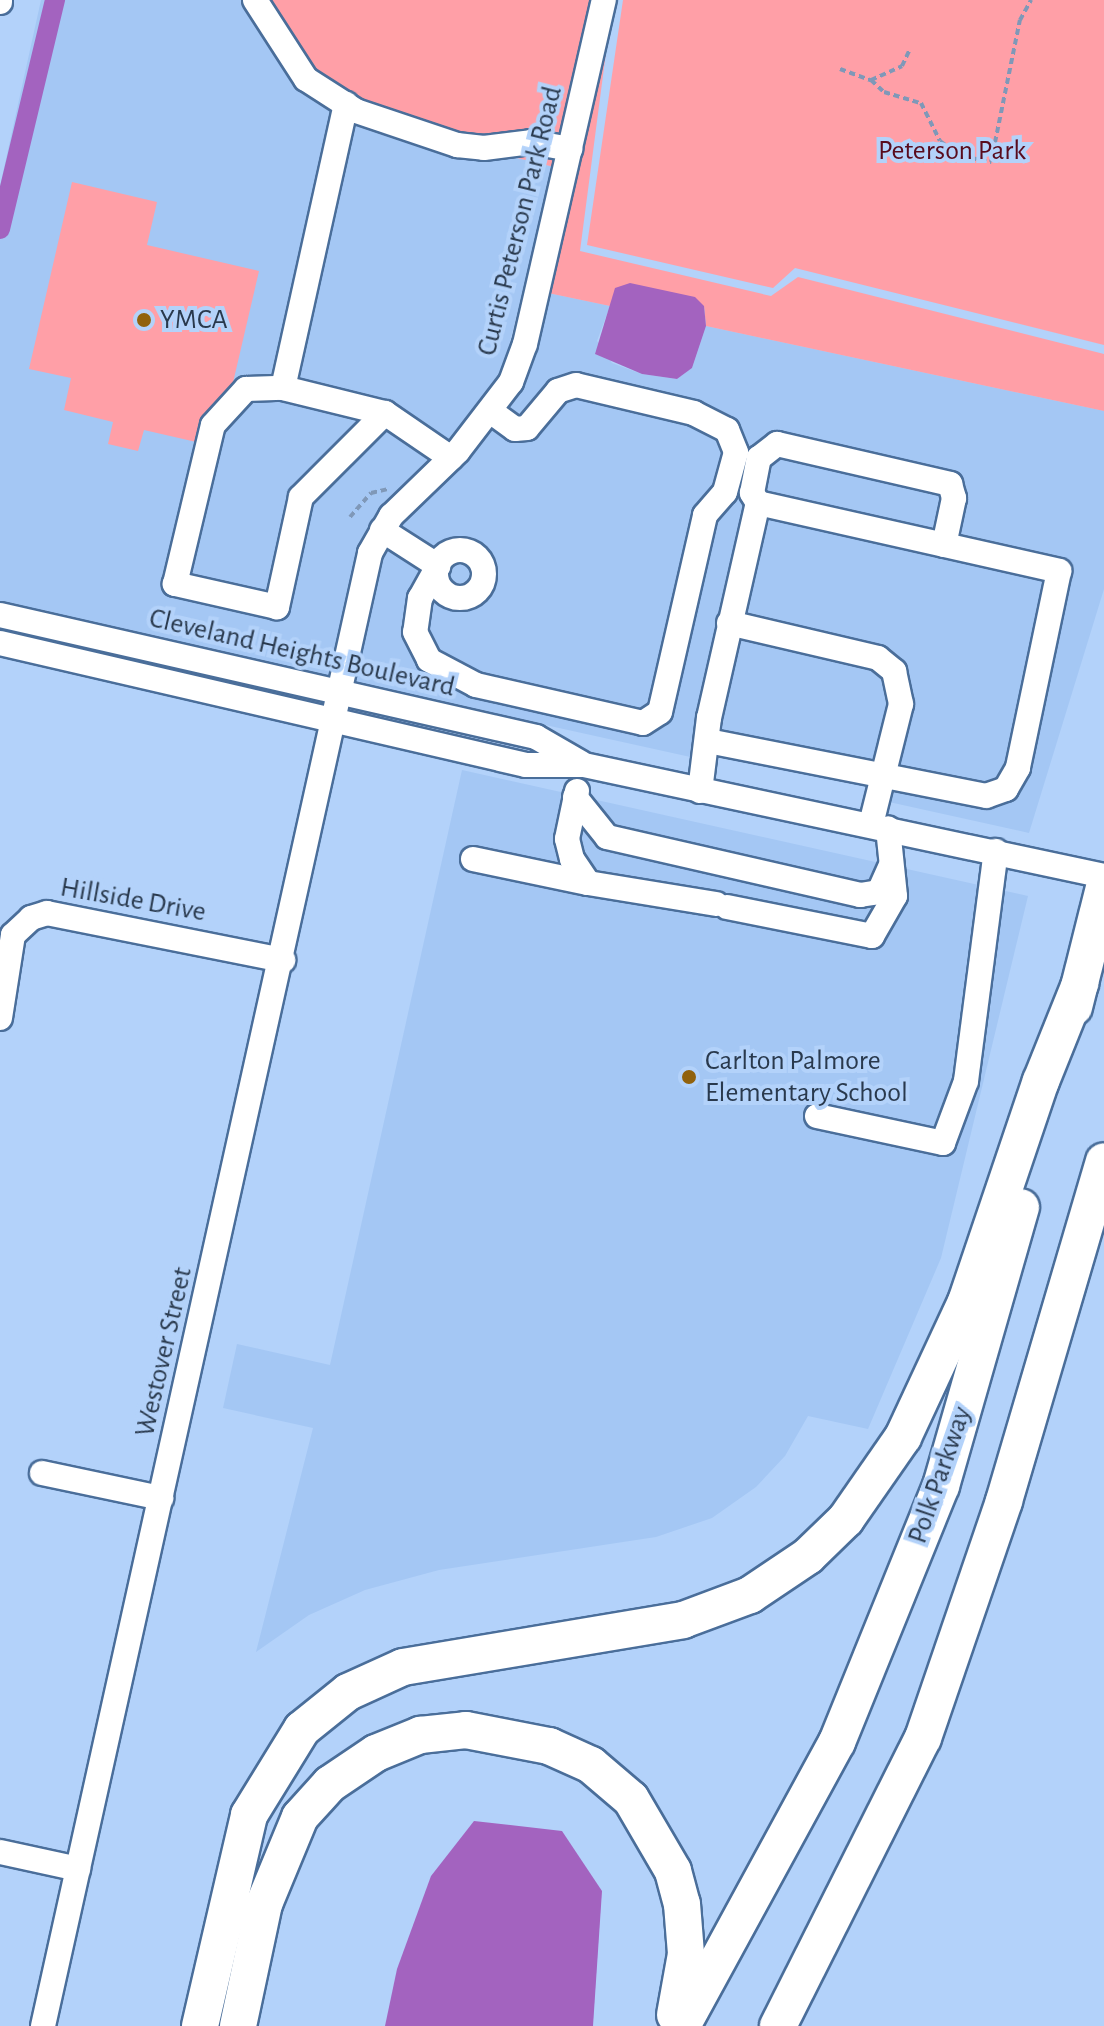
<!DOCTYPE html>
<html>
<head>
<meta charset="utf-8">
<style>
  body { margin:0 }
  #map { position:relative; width:1104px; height:2026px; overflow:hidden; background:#b3d2fa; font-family:"Alegreya Sans",sans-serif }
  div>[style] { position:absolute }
  .built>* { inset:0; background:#a4c7f4 }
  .green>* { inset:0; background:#ff9fa7 }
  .water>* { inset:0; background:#a363bf }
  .canal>* { height:20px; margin:-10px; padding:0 10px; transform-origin:10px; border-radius:10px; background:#a363bf }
  .path>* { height:4px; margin-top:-2px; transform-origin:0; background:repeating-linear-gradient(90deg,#7f98b8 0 6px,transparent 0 10px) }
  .roads { filter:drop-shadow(2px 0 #4a6e9a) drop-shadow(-2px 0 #4a6e9a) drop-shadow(0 2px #4a6e9a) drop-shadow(0 -2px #4a6e9a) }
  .minor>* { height:24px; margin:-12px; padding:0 12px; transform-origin:12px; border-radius:12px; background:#fff }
  .minor>.ring { margin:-12px; padding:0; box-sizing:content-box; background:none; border:24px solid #fff; border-radius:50% }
  .highway>* { height:36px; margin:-18px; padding:0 18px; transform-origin:18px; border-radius:18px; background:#fff }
  .dots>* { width:22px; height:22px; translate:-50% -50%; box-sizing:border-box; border:4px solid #b3d2fa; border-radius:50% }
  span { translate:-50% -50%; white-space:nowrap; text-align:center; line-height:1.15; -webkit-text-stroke:8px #b3d2fa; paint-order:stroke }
  .park-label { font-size:28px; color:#580b1d }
  .street-label { font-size:28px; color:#29394d }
  .poi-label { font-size:28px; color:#29394d }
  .left { translate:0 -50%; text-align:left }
</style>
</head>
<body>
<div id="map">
  <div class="built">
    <i style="clip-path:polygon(41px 0,268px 0,336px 114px,554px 167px,501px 377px,449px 445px,372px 526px,360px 548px,332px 679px,0 605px,0 186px)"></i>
    <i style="clip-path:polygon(548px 293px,610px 306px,597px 341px,612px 363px,642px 374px,677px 379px,692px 368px,706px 326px,1104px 411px,1104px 589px,1029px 833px,889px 802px,892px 787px,984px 806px,1029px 771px,1070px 572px,747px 501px,698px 716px,695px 758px,355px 683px,381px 556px,400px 522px,467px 457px)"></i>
    <i style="clip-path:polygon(766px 515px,1047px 578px,1007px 765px,998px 781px,985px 786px,897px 767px,912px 704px,911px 680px,892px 653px,743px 616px)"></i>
    <i style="clip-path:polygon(738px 635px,881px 670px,889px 685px,890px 702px,875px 765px,720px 733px)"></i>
    <i style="clip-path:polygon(462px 770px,1028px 896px,941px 1258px,868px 1429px,808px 1416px,785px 1456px,756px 1487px,712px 1518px,656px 1537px,439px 1570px,365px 1590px,309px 1615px,256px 1652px,313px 1428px,223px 1408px,237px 1344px,330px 1365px)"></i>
  </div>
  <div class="green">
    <i style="clip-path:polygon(268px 0,592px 0,554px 167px,336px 114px)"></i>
    <i style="clip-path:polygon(623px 0,1104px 0,1104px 345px,795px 268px,773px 288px,587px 245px)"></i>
    <i style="clip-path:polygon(610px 22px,580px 251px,771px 296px,798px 277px,1104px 354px,1104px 411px,706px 326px,704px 306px,616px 288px,610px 306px,548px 293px)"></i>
    <i style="clip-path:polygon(72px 182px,157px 202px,147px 245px,259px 271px,218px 447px,144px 430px,138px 451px,108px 444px,113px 422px,64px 410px,71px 378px,29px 369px)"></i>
  </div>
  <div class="water">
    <i style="clip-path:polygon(630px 283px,695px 297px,704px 306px,706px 326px,692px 368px,677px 379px,642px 374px,595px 354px,615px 288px)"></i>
    <i style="clip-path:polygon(474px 1821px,562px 1831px,602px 1891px,593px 2026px,385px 2026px,397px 1969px,431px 1876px)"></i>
  </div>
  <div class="canal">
    <i style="left:0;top:229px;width:236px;rotate:-76.5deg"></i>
  </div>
  <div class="path">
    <i style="left:840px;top:69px;width:33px;rotate:20deg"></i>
    <i style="left:871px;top:80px;width:34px;rotate:-24deg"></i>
    <i style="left:902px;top:66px;width:19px;rotate:-65deg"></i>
    <i style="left:871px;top:80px;width:18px;rotate:43deg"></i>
    <i style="left:884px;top:92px;width:39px;rotate:17deg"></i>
    <i style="left:921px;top:103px;width:42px;rotate:63.4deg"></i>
    <i style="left:940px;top:141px;width:26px;rotate:36deg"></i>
    <i style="left:961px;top:156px;width:31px;rotate:11deg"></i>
    <i style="left:991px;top:162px;width:145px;rotate:-78.5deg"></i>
    <i style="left:1020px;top:20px;width:23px;rotate:-61deg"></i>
    <i style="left:350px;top:517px;width:32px;rotate:-49deg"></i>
    <i style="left:371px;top:493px;width:17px;rotate:-13deg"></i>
  </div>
  <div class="roads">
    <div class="minor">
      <i style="left:255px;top:0;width:94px;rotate:57.2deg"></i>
      <i style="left:306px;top:79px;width:59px;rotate:32.6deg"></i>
      <i style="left:356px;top:111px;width:107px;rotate:18.6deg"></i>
      <i style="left:457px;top:145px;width:27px;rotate:6deg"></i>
      <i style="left:484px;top:148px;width:47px;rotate:-7.3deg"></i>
      <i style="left:531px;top:142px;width:40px;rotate:10deg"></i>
      <i style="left:0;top:2px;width:2px;rotate:-90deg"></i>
      <i style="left:283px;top:388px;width:291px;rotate:-77.5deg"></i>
      <i style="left:385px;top:413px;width:119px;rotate:135deg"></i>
      <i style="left:301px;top:497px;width:113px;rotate:102.3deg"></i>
      <i style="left:277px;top:607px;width:105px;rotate:-167.3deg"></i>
      <i style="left:175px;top:584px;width:163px;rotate:-76.6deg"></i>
      <i style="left:213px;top:425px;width:49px;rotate:-47.5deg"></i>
      <i style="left:246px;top:389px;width:37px;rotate:-2deg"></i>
      <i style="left:283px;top:388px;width:105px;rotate:13.8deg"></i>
      <i style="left:385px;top:413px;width:80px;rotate:34.3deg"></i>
      <i style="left:758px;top:503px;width:12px;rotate:-121deg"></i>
      <i style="left:752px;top:493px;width:36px;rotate:-79deg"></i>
      <i style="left:759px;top:458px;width:23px;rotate:-38deg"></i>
      <i style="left:777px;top:444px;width:178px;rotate:13deg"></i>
      <i style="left:950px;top:484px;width:15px;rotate:74deg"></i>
      <i style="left:954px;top:498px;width:48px;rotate:102deg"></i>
      <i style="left:382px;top:530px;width:67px;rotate:32.7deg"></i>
      <i style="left:438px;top:566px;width:37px;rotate:119deg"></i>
      <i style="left:420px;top:598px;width:34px;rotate:98deg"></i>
      <i style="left:415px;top:632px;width:31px;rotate:63deg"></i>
      <i style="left:429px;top:660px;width:53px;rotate:28deg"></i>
      <i style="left:476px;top:685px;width:171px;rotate:12.8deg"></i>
      <i style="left:643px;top:723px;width:20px;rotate:-33deg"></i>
      <i style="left:660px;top:712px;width:202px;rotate:-77.1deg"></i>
      <i style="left:705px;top:515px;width:30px;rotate:-49deg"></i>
      <i style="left:725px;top:492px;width:41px;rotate:-74.6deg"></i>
      <i style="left:736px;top:452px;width:24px;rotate:-112deg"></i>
      <i style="left:727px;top:430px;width:37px;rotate:-153deg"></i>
      <i style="left:694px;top:413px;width:121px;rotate:-166.7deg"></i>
      <i style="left:576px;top:385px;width:19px;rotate:162deg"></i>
      <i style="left:558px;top:391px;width:48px;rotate:130deg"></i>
      <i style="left:527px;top:428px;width:12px;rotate:175deg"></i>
      <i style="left:515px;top:429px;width:31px;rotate:-144deg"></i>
      <i class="ring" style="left:436px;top:550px;width:24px;height:24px"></i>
      <i style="left:0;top:615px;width:550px;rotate:12.82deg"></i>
      <i style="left:536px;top:737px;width:52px;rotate:30deg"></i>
      <i style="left:729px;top:623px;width:153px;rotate:13.2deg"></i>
      <i style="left:878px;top:658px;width:21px;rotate:39deg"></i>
      <i style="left:894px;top:671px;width:34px;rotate:78deg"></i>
      <i style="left:901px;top:704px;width:124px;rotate:104deg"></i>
      <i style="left:0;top:643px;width:540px;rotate:13.06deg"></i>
      <i style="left:526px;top:765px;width:58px"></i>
      <i style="left:584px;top:765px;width:532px;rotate:12.05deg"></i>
      <i style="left:577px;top:791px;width:49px;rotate:101.8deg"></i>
      <i style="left:567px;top:839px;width:21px;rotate:76deg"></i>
      <i style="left:572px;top:859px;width:29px;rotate:56deg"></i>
      <i style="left:588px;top:883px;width:130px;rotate:9.3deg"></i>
      <i style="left:700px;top:791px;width:74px;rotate:-83deg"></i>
      <i style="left:709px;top:718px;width:221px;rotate:-77.2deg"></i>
      <i style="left:758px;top:503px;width:309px;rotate:12.7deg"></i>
      <i style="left:1059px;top:571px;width:201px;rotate:101.8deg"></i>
      <i style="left:1018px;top:768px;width:24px;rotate:120deg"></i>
      <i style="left:1006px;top:789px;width:21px;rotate:161deg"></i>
      <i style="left:986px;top:796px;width:283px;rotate:-168.8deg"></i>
      <i style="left:575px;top:797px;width:51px;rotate:51.3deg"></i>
      <i style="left:607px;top:837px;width:260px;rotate:12.9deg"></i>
      <i style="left:860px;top:895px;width:19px;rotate:-9deg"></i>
      <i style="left:879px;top:892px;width:27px;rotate:-66deg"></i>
      <i style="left:473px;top:859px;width:117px;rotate:11.8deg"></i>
      <i style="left:727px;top:907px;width:148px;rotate:11.3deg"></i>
      <i style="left:872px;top:936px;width:46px;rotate:-60.1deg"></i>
      <i style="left:895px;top:896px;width:68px;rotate:-95.9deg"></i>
      <i style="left:0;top:1018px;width:84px;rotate:-81.1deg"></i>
      <i style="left:13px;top:935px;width:25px;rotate:-43deg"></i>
      <i style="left:31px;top:918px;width:17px;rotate:-17deg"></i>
      <i style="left:47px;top:913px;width:241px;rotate:11.3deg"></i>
      <i style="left:817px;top:1116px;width:129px;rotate:12.1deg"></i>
      <i style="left:943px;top:1143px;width:66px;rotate:-69.6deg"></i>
      <i style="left:966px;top:1081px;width:232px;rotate:-82.6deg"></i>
      <i style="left:42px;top:1473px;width:122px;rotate:11.9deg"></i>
      <i style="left:0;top:1852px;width:80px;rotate:12.3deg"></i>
      <i style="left:43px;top:2026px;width:1509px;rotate:-77.48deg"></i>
      <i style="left:370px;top:553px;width:43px;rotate:-60.4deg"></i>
      <i style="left:391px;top:516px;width:93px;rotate:-44.1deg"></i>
      <i style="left:458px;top:451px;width:87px;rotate:-52.5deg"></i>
      <i style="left:511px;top:382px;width:40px;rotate:-69.8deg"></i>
      <i style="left:525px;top:344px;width:353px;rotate:-77.1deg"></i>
    </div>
    <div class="highway">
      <i style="left:1074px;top:1007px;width:123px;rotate:-75.9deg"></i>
      <i style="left:200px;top:2026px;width:217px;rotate:-76.9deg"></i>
      <i style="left:249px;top:1815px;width:101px;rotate:-58.4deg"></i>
      <i style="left:302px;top:1729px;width:59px;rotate:-38.8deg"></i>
      <i style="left:348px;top:1692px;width:60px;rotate:-24.4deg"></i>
      <i style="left:403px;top:1667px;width:284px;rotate:-9.5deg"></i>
      <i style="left:683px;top:1620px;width:72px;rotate:-20.5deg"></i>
      <i style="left:750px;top:1595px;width:70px;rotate:-33.9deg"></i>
      <i style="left:808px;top:1556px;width:53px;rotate:-44.2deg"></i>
      <i style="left:846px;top:1519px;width:100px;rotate:-55.2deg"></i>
      <i style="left:903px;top:1437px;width:149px;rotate:-65deg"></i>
      <i style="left:966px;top:1302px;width:233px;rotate:-71.3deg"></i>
      <i style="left:1041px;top:1081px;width:105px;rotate:-68.1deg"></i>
      <i style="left:238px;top:2026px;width:125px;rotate:-78deg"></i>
      <i style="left:264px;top:1904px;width:94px;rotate:-67.5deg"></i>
      <i style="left:300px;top:1817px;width:45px;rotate:-47.7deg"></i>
      <i style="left:330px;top:1784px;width:55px;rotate:-34deg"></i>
      <i style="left:376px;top:1753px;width:48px;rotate:-22.2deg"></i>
      <i style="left:420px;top:1735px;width:46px;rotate:-6.2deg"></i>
      <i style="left:466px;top:1730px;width:85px;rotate:10.9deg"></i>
      <i style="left:549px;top:1746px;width:46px;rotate:24.3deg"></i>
      <i style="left:591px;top:1765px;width:52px;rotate:40.4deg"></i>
      <i style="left:631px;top:1799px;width:83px;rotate:59.7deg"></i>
      <i style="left:673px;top:1871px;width:34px;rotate:75deg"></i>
      <i style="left:682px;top:1904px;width:50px;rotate:85.4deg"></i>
      <i style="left:686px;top:1954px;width:62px;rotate:100.2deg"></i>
      <i style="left:682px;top:2026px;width:324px;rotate:-61.4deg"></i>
      <i style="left:837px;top:1742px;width:276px;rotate:-67.9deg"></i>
      <i style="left:941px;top:1486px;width:290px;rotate:-74deg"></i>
      <i style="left:778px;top:2026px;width:322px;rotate:-63.3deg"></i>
      <i style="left:923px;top:1738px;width:250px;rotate:-71.1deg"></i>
      <i style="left:1004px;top:1501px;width:354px;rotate:-73.6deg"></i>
    </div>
  </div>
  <div class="dots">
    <i style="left:144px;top:320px;background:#91620d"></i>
    <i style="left:689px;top:1077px;background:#91620d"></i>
  </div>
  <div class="park-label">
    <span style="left:952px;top:151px">Peterson Park</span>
  </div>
  <div class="street-label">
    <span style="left:520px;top:221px;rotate:-76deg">Curtis Peterson Park Road</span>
    <span style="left:302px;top:653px;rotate:13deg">Cleveland Heights Boulevard</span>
    <span style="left:133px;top:900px;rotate:10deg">Hillside Drive</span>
    <span style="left:164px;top:1352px;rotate:-77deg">Westover Street</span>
    <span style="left:940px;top:1475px;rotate:-71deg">Polk Parkway</span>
  </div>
  <div class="poi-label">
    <span class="left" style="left:160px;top:320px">YMCA</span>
    <span class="left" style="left:705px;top:1077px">Carlton Palmore<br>Elementary School</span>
  </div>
</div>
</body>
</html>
